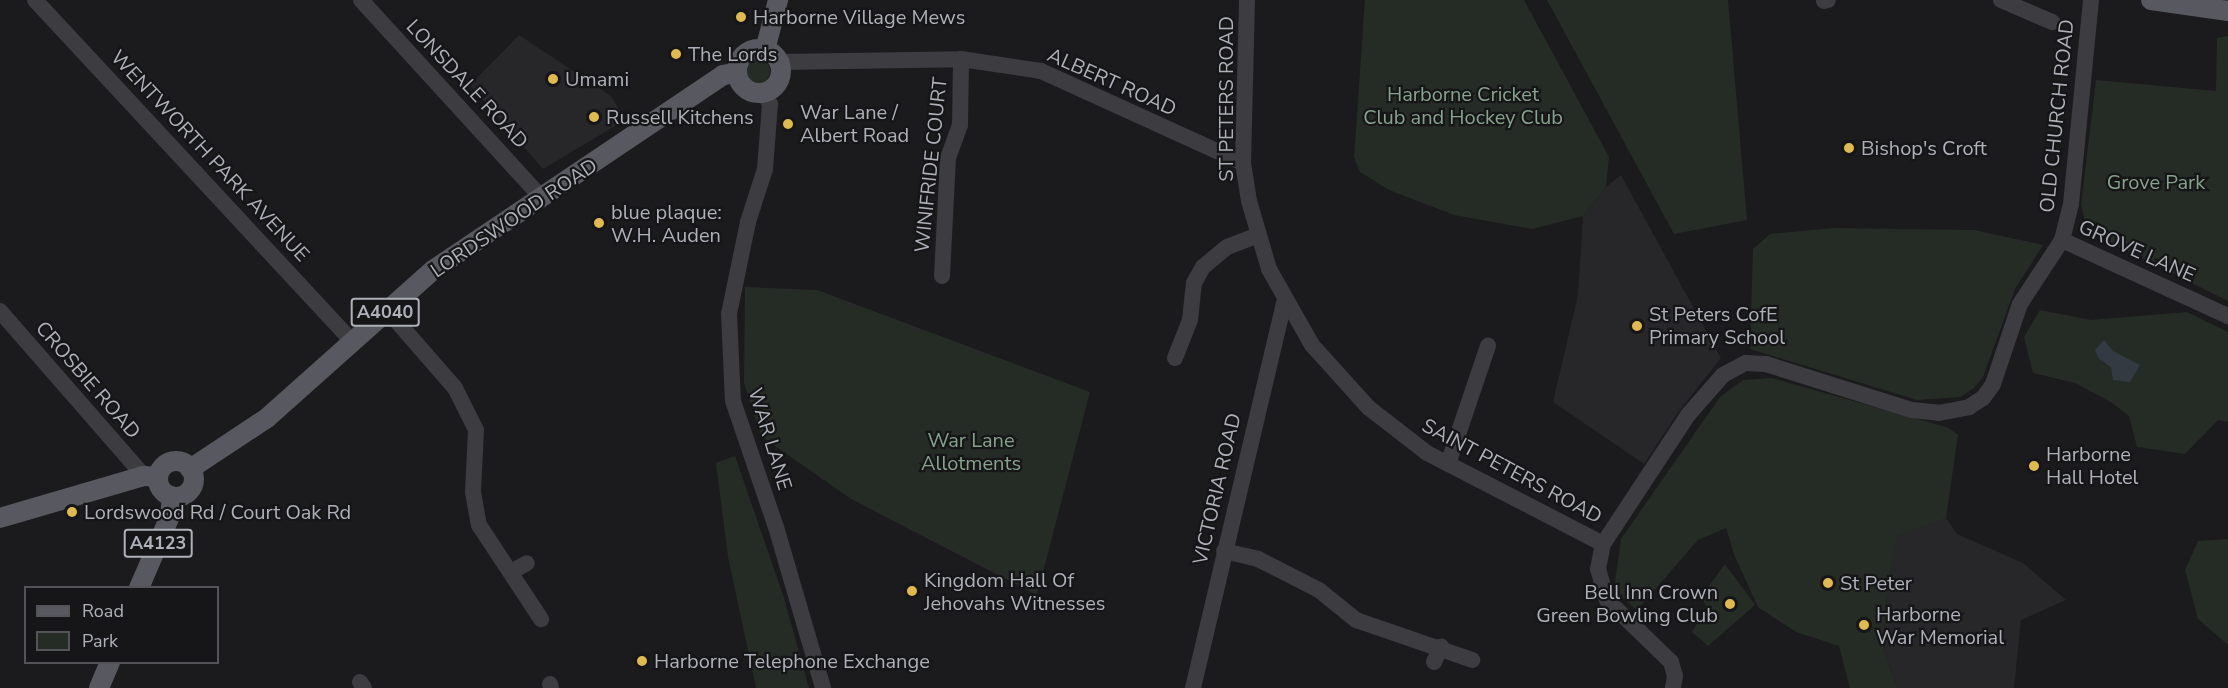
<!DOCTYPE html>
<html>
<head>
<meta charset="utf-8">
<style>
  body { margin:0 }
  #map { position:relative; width:2228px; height:688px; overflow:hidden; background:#1b1a1c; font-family:"Nunito Sans",sans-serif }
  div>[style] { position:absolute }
  .built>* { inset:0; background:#272629 }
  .green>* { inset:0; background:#252c26 }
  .round { border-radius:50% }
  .water>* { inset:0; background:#333a41 }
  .minor>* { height:16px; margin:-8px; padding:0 8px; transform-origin:8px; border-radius:8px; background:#3c3c41 }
  .major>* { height:20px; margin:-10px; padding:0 10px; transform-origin:10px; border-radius:10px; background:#585960 }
  .major>.ring { margin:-10px; padding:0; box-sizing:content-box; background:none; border:20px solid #585960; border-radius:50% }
  .dots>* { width:16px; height:16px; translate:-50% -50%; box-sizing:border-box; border:3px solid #161517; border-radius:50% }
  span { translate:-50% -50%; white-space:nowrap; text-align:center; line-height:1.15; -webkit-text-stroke:4.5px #161517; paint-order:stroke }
  .shield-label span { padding:2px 4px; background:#161517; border:2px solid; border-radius:4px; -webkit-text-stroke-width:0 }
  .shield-label { font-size:18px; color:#aeb1ba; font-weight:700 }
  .poi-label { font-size:20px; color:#aeb1ba }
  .left { translate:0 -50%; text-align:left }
  .right { translate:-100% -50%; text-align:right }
  .street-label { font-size:20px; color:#aeb1ba }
  .park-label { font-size:20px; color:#87a38b }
  .legend { position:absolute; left:24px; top:586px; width:195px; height:78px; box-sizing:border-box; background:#161517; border:2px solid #535358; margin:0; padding:8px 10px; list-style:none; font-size:18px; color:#aeb1ba }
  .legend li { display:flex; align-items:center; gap:12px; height:30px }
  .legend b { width:30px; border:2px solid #535358 }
</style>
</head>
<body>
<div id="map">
  <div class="built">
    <i style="clip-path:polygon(519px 35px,611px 96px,625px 120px,543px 169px,470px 85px)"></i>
    <i style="clip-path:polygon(1621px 175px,1721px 358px,1679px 411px,1644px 464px,1553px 402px,1578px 295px,1583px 216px,1606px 187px)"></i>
    <i style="clip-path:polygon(1946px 518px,1957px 534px,2023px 563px,2066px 600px,2021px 620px,2014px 688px,1897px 688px,1883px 648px,1887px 593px,1897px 535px)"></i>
  </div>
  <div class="green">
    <i style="clip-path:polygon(1365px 0,1524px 0,1609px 157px,1606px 187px,1583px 216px,1532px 229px,1454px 215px,1389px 190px,1360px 172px,1354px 157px)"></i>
    <i style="clip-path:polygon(1547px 0,1728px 0,1747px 220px,1674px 234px)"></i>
    <i style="clip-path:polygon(2228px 36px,2228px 301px,2102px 238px,2085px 221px,2081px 205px,2096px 80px,2216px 91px,2217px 38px)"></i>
    <i class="round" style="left:746px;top:59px;width:24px;height:24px"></i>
    <i style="clip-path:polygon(1833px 228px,1974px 230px,2043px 245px,2015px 289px,1983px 377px,1974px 388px,1960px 397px,1917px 400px,1750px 349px,1753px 249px,1770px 234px)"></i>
    <i style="clip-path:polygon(745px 287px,817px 290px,1090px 392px,1037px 595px,851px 499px,761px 436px,744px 383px)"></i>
    <i style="clip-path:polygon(2040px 310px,2091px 320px,2187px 312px,2228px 332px,2228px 422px,2218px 420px,2185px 454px,2137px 447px,2129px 416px,2111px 402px,2075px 383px,2033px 373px,2024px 337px)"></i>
    <i style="clip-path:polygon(1772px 378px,1949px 428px,1958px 435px,1946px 518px,1897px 536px,1887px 593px,1883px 648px,1897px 688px,1850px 688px,1839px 646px,1796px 632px,1758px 607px,1735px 557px,1726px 528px,1698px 540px,1637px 610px,1618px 594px,1615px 581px,1621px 539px,1720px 397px,1743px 380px)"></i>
    <i style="clip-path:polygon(735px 456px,784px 598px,809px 688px,756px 688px,728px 557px,716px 463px)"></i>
    <i style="clip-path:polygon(2228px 539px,2228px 645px,2198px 619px,2185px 570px,2198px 541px)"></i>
    <i style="clip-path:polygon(1725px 564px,1755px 605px,1708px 646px,1692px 632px,1707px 608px,1701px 597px)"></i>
  </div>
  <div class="water">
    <i style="clip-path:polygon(2104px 340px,2113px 351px,2140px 365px,2130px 382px,2113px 380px,2111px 367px,2099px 359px,2095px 350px)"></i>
  </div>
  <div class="minor">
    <i style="left:35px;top:0;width:467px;rotate:47.1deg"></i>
    <i style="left:361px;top:0;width:267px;rotate:47.6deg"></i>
    <i style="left:1247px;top:0;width:163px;rotate:91.4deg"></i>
    <i style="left:1243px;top:163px;width:38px;rotate:81deg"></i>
    <i style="left:1249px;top:201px;width:71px;rotate:73.6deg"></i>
    <i style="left:1269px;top:269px;width:87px;rotate:60.5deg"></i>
    <i style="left:1312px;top:345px;width:85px;rotate:47.9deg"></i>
    <i style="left:1369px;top:408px;width:73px;rotate:37.8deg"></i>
    <i style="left:1427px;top:453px;width:198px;rotate:27.3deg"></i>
    <i style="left:2001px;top:0;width:56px;rotate:23.3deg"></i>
    <i style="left:1824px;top:1px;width:4px;rotate:-14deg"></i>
    <i style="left:779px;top:62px;width:182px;rotate:-0.9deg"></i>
    <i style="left:961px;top:59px;width:81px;rotate:8.5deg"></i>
    <i style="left:1041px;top:71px;width:222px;rotate:24.5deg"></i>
    <i style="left:764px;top:93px;width:13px;rotate:61deg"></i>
    <i style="left:770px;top:104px;width:65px;rotate:94.4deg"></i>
    <i style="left:765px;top:169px;width:56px;rotate:107.8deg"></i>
    <i style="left:748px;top:222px;width:94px;rotate:101.7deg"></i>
    <i style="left:729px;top:314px;width:87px;rotate:87.4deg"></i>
    <i style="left:733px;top:401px;width:133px;rotate:71.2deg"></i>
    <i style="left:776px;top:527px;width:168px;rotate:73.7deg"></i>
    <i style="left:2062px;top:240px;width:183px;rotate:24.6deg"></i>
    <i style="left:942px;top:276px;width:118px;rotate:-87.1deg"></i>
    <i style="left:948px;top:158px;width:35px;rotate:-70deg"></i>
    <i style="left:960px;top:125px;width:66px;rotate:-89.1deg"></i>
    <i style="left:387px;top:310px;width:103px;rotate:48.9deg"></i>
    <i style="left:455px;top:388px;width:47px;rotate:63.4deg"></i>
    <i style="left:476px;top:430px;width:62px;rotate:92.8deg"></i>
    <i style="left:473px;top:492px;width:34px;rotate:80deg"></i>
    <i style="left:479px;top:525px;width:113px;rotate:56.6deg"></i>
    <i style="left:0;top:311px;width:219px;rotate:48.9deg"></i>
    <i style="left:1175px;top:358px;width:41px;rotate:-68.5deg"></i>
    <i style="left:1190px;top:320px;width:37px;rotate:-84deg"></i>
    <i style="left:1194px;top:283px;width:18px;rotate:-61deg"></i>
    <i style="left:1203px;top:267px;width:31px;rotate:-40deg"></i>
    <i style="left:1227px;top:247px;width:33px;rotate:-21deg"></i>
    <i style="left:1448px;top:464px;width:125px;rotate:-71.3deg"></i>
    <i style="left:1224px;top:551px;width:35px;rotate:13deg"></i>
    <i style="left:1258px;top:559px;width:68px;rotate:26.9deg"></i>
    <i style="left:1319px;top:590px;width:48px;rotate:39deg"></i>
    <i style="left:1356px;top:620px;width:123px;rotate:19deg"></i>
    <i style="left:511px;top:572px;width:18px;rotate:-29deg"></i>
    <i style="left:1434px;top:662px;width:17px;rotate:-65deg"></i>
    <i style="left:360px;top:682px;width:7px;rotate:56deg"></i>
    <i style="left:550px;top:684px;width:4px;rotate:76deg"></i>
    <i style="left:1193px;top:688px;width:400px;rotate:-76.7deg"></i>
    <i style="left:1673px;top:688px;width:12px;rotate:-81deg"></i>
    <i style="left:1675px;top:676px;width:15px;rotate:-106deg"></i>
    <i style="left:1671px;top:662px;width:89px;rotate:-135.9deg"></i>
    <i style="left:1607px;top:600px;width:32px;rotate:-106deg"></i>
    <i style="left:1598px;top:569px;width:25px;rotate:-79deg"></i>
    <i style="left:1603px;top:544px;width:154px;rotate:-56.6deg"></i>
    <i style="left:1688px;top:415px;width:53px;rotate:-48.8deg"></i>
    <i style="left:1723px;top:375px;width:26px;rotate:-28deg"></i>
    <i style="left:1746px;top:363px;width:20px;rotate:3deg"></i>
    <i style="left:1766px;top:364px;width:153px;rotate:17.5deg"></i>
    <i style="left:1912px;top:410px;width:27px;rotate:6deg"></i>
    <i style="left:1939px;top:413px;width:31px;rotate:-11deg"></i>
    <i style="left:1969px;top:407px;width:17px;rotate:-33deg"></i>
    <i style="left:1983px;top:398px;width:17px;rotate:-54deg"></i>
    <i style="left:1993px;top:384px;width:84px;rotate:-71.4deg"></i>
    <i style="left:2020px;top:304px;width:77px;rotate:-56.7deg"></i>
    <i style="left:2062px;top:240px;width:37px;rotate:-76deg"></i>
    <i style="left:2071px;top:204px;width:205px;rotate:-84.4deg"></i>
  </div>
  <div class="major">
    <i style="left:2151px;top:0;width:78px;rotate:8.1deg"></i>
    <i class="ring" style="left:737px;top:49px;width:24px;height:24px"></i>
    <i style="left:765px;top:50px;width:52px;rotate:-75.4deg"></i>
    <i class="ring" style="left:158px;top:461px;width:16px;height:16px"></i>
    <i style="left:190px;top:469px;width:92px;rotate:-33.5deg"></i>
    <i style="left:267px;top:418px;width:222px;rotate:-41.7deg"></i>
    <i style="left:433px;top:270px;width:349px;rotate:-33.9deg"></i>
    <i style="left:723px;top:75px;width:13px;rotate:-9deg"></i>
    <i style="left:0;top:518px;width:150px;rotate:-16.3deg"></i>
    <i style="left:144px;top:476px;width:14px;rotate:4deg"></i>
    <i style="left:139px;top:588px;width:78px;rotate:-66.7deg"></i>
    <i style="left:170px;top:516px;width:20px;rotate:-84deg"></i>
    <i style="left:99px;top:688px;width:28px;rotate:-67deg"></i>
  </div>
  <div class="dots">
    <i style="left:741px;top:17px;background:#e1ba4e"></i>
    <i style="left:676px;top:54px;background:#e1ba4e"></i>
    <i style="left:553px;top:79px;background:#e1ba4e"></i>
    <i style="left:594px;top:117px;background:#e1ba4e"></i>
    <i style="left:788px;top:124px;background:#e1ba4e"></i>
    <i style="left:1849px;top:148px;background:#e1ba4e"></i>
    <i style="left:599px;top:223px;background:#e1ba4e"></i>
    <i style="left:1637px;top:326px;background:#e1ba4e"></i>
    <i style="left:2034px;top:466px;background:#e1ba4e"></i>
    <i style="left:72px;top:512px;background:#e1ba4e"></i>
    <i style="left:1828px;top:583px;background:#e1ba4e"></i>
    <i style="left:912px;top:591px;background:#e1ba4e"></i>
    <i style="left:1730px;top:604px;background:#e1ba4e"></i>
    <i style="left:1864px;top:625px;background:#e1ba4e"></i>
    <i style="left:642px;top:661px;background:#e1ba4e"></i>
  </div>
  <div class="shield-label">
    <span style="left:385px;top:312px">A4040</span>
    <span style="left:158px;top:543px">A4123</span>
  </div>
  <div class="poi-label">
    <span class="left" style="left:753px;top:17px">Harborne Village Mews</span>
    <span class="left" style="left:688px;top:54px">The Lords</span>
    <span class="left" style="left:565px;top:79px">Umami</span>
    <span class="left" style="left:800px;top:124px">War Lane /<br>Albert Road</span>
    <span class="left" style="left:606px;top:117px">Russell Kitchens</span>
    <span class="left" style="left:1861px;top:148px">Bishop's Croft</span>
    <span class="left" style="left:611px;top:224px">blue plaque:<br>W.H. Auden</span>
    <span class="left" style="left:1649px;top:326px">St Peters CofE<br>Primary School</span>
    <span class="left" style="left:2046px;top:466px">Harborne<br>Hall Hotel</span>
    <span class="left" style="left:84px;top:512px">Lordswood Rd / Court Oak Rd</span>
    <span class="left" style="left:924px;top:592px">Kingdom Hall Of<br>Jehovahs Witnesses</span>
    <span class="left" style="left:1840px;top:583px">St Peter</span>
    <span class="right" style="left:1718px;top:604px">Bell Inn Crown<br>Green Bowling Club</span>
    <span class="left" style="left:1876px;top:626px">Harborne<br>War Memorial</span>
    <span class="left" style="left:654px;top:661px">Harborne Telephone Exchange</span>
  </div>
  <div class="street-label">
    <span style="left:1112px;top:82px;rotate:24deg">ALBERT ROAD</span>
    <span style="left:467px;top:84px;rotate:47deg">LONSDALE ROAD</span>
    <span style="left:1226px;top:99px;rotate:-90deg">ST PETERS ROAD</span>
    <span style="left:2057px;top:116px;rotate:-84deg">OLD CHURCH ROAD</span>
    <span style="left:210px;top:156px;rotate:47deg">WENTWORTH PARK AVENUE</span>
    <span style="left:931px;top:165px;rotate:-84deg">WINIFRIDE COURT</span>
    <span style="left:514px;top:218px;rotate:-34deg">LORDSWOOD ROAD</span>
    <span style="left:2137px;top:251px;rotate:24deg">GROVE LANE</span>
    <span style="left:88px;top:380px;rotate:49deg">CROSBIE ROAD</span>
    <span style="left:770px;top:439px;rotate:73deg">WAR LANE</span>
    <span style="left:1512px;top:471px;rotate:28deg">SAINT PETERS ROAD</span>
    <span style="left:1217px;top:489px;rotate:-77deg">VICTORIA ROAD</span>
  </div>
  <div class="park-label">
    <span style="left:1463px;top:106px">Harborne Cricket<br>Club and Hockey Club</span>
    <span style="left:2156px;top:182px">Grove Park</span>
    <span style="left:971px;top:452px">War Lane<br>Allotments</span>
  </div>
  <ul class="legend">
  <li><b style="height:8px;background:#585960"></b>Road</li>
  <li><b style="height:16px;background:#252c26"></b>Park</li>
  </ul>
</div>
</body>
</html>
